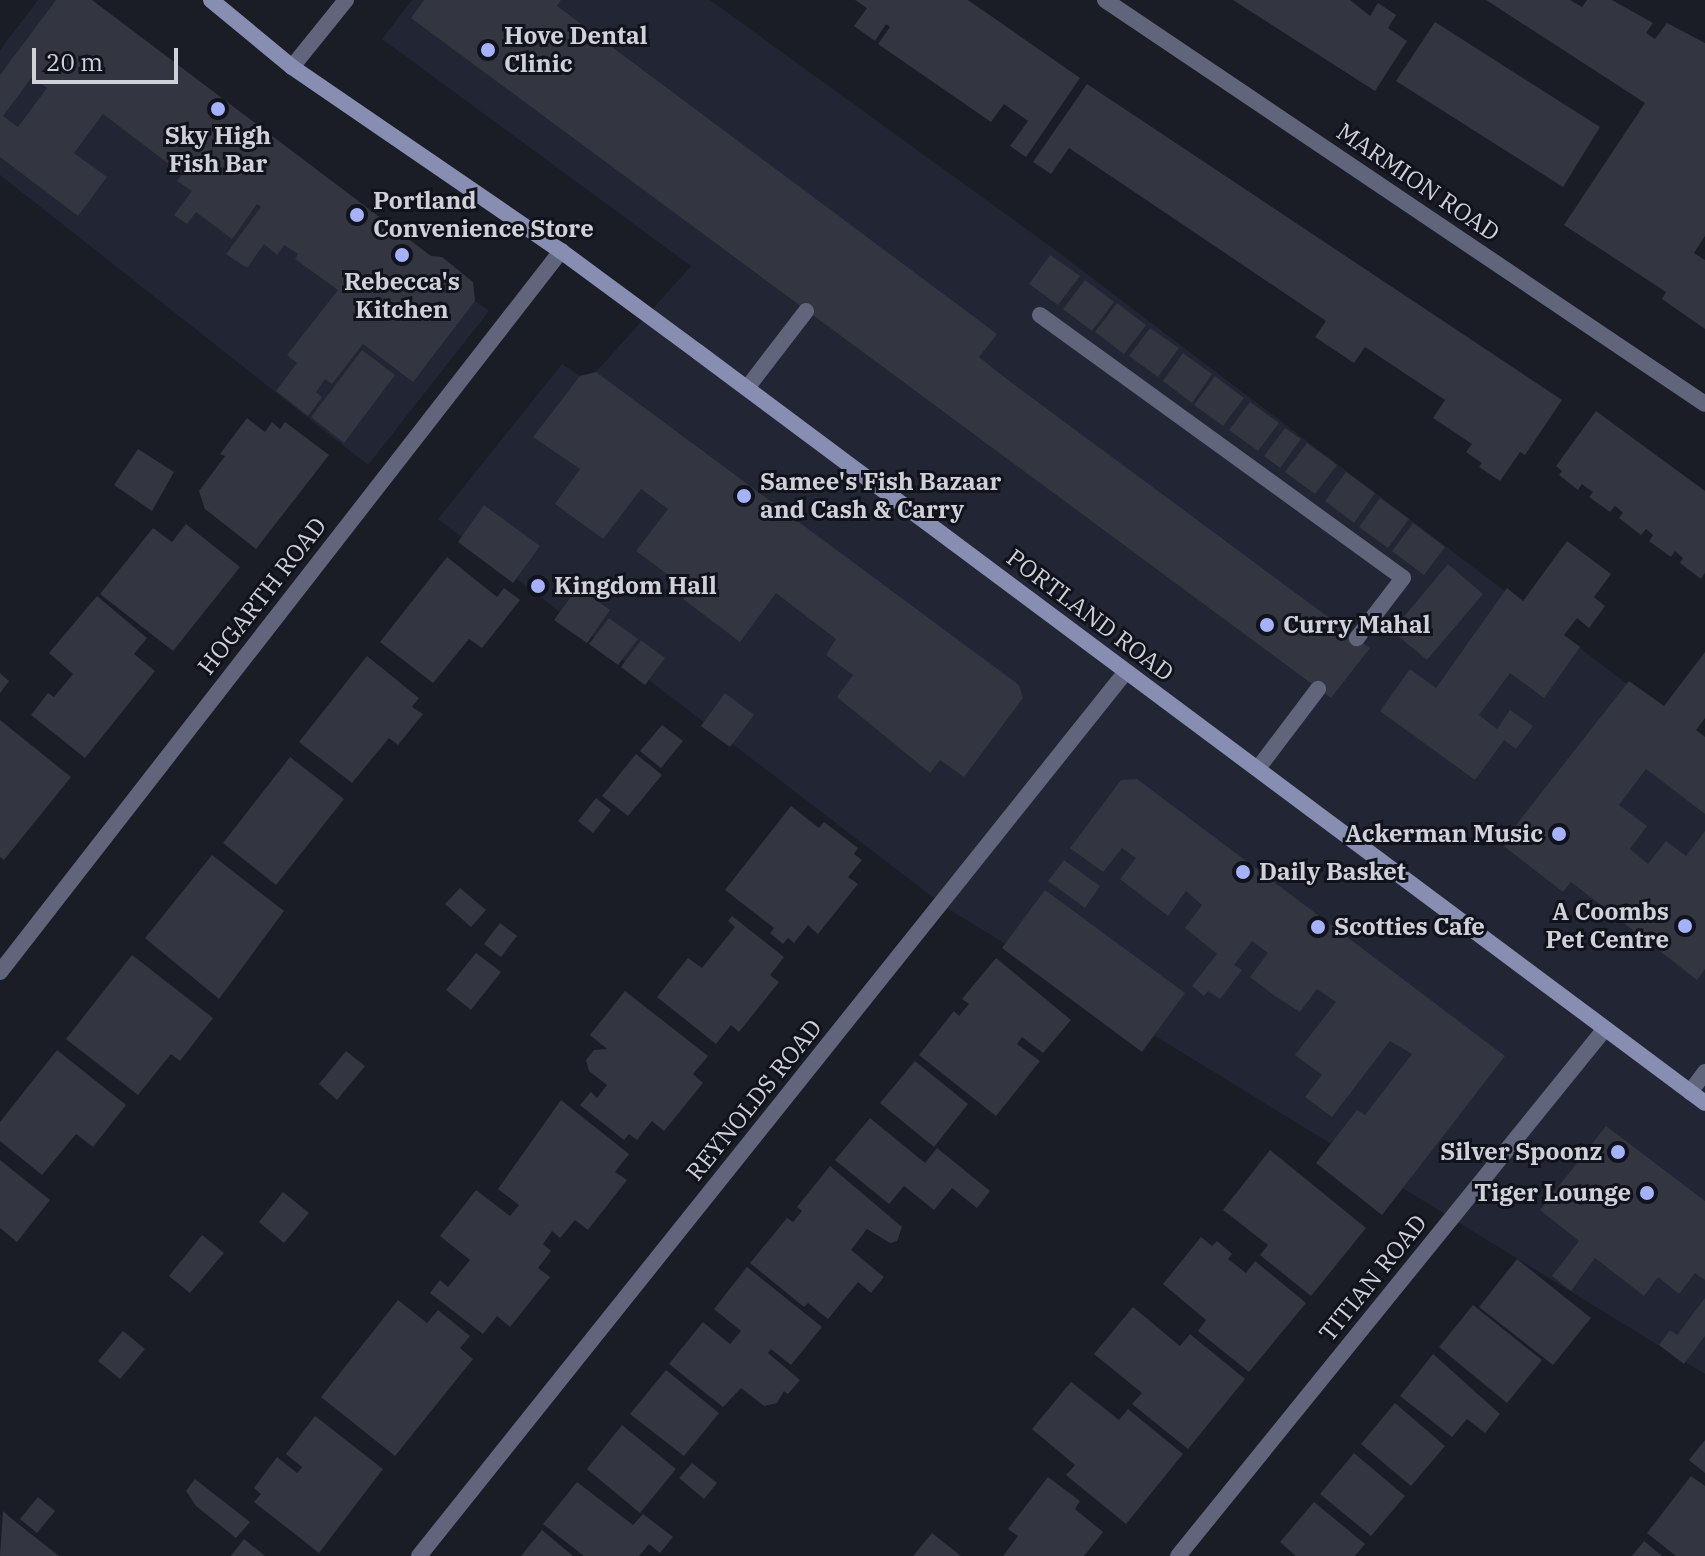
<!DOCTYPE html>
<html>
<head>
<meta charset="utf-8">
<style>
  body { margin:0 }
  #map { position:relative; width:1705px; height:1556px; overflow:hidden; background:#1a1c26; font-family:"IBM Plex Serif",serif }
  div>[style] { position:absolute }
  .built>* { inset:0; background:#222533 }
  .building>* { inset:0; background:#333540 }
  .lane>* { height:16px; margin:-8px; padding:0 8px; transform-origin:8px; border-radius:8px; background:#60657b }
  .street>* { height:16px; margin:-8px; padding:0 8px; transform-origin:8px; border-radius:8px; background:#60657b }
  .secondary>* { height:16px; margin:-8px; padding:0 8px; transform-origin:8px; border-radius:8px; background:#878eb1 }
  .dots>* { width:22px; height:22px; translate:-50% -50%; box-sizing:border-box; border:4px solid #11131c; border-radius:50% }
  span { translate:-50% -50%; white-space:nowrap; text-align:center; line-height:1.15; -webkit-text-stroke:6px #11131c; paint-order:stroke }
  .poi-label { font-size:24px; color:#d0d1d8; font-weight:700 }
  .left { translate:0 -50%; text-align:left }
  .right { translate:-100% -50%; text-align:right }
  .street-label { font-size:24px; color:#d0d1d8 }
  .scale { position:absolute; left:32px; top:48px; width:146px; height:36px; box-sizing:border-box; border:4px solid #d0d1d8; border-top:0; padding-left:10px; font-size:24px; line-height:28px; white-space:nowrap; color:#d0d1d8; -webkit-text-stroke:6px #11131c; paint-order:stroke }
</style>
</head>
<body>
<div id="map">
  <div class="built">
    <i style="clip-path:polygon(38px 0,92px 0,430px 256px,442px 257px,473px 282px,475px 301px,489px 311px,368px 465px,0 175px,0 50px)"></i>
    <i style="clip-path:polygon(412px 0,710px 0,1054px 249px,1705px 743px,1705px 1374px,947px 908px,438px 519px,562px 364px,580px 376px,596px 372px,691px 266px,382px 39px)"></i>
  </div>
  <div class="building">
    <i style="clip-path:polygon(evenodd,56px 0,92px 0,431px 256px,442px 257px,473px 282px,475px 301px,413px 382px,363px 344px,332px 384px,325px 379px,316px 392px,322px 397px,308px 416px,276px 391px,297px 363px,287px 355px,338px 290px,295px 259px,298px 254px,284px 245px,277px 255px,264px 244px,247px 268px,226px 254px,261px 207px,257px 204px,232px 239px,196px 212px,187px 224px,174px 215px,192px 191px,177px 181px,182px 174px,103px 114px,74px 153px,107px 177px,78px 216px,0 157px,0 75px,56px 0,32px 77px,47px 88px,18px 127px,3px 116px,32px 77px)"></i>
    <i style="clip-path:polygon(424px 0,561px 0,557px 6px,997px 334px,979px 357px,1004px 377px,1370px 648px,1331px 698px,411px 18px)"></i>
    <i style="clip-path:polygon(855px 0,968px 0,1080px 78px,1026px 157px,1010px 146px,1028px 121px,1004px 104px,991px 122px,878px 44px,890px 27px,886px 24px,875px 41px,854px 26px,867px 8px)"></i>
    <i style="clip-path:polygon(1233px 0,1350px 0,1370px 16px,1378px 3px,1396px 15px,1388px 28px,1407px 41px,1375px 91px)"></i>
    <i style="clip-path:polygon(1486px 0,1570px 0,1582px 7px,1587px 0,1612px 0,1653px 23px,1646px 33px,1655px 39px,1667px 23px,1705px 43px,1705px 236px,1694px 253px,1705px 260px,1705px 329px,1662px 299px,1666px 292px,1564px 225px,1645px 103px)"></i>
    <i style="clip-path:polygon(1435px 22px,1600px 127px,1563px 187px,1396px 81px)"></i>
    <i style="clip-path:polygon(1087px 84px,1562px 400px,1525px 455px,1520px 452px,1500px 481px,1479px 467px,1482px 463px,1466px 452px,1472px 444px,1433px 418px,1445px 400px,1365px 347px,1354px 363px,1315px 337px,1326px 321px,1069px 148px,1051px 174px,1033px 162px)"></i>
    <i style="clip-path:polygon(1050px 255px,1080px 276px,1058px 305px,1029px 284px)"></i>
    <i style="clip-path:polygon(1085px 280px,1114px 302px,1092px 331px,1063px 309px)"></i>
    <i style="clip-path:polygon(1117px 303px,1146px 325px,1124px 354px,1095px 332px)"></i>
    <i style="clip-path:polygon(1150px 328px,1179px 348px,1158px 377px,1129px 356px)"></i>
    <i style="clip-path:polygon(362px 350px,395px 375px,344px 443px,311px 417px)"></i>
    <i style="clip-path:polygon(1183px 353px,1212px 374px,1192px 403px,1163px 381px)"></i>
    <i style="clip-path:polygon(596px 372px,1019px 685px,1023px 698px,964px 777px,940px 760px,930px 773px,837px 697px,853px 675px,826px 655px,836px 639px,776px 593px,740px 642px,683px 599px,690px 591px,636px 551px,668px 509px,641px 489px,603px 539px,555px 504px,580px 469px,533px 437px,580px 376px)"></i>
    <i style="clip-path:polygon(1215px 376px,1244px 398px,1223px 426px,1194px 405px)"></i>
    <i style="clip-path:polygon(1250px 402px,1279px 423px,1258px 451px,1229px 430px)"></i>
    <i style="clip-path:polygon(1596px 411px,1705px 491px,1705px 573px,1701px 579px,1680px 563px,1683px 558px,1675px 551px,1671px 557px,1649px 541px,1653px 535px,1646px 529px,1641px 535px,1619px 518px,1623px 513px,1619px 509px,1615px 506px,1610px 512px,1589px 497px,1593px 492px,1587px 488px,1582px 484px,1578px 490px,1559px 475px,1562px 471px,1556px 466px)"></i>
    <i style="clip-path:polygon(247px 418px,265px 432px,272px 422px,280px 429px,285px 422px,329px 455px,256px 549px,205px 509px,199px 491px,225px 456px,220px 454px)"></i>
    <i style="clip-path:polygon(1285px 428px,1301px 439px,1280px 468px,1264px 456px)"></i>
    <i style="clip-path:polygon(1307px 443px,1337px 465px,1315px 494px,1285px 472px)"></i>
    <i style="clip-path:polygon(138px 449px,174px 472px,152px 511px,114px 485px)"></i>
    <i style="clip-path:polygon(1346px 472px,1375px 493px,1354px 523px,1325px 501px)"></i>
    <i style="clip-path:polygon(1380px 498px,1409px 519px,1388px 548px,1359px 527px)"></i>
    <i style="clip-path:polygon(484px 505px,540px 546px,513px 583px,458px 542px)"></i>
    <i style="clip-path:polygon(1413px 523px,1445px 547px,1424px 575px,1392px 551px)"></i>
    <i style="clip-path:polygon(186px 524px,240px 567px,173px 651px,100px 594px,153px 528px,172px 542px)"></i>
    <i style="clip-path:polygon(1567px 541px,1611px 574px,1594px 597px,1605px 606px,1589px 628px,1577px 618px,1564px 635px,1580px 647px,1544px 698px,1510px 673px,1479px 715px,1497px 729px,1510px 710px,1533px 726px,1516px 749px,1504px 740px,1475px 780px,1380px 711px,1410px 669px,1436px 688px,1507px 588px,1523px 601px)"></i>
    <i style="clip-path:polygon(447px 557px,497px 597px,504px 588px,520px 600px,482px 648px,469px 639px,433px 683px,380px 642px)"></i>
    <i style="clip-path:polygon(1448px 564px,1483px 594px,1427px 660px,1392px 631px)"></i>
    <i style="clip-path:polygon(578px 587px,610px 610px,587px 643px,554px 620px)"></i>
    <i style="clip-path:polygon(97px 596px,147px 638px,134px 654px,155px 671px,85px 758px,31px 715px,48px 693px,54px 697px,73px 674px,49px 653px)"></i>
    <i style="clip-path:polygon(609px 618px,638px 639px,618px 665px,589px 644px)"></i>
    <i style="clip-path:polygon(641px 640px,665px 658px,645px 685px,621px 667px)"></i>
    <i style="clip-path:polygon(1705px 652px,1705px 718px,1696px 730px,1705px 737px,1705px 814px,1646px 769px,1619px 805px,1647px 826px,1630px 849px,1648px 864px,1666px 841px,1686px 856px,1705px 831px,1705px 969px,1697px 980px,1571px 882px,1563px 892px,1501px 844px,1629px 681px,1664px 706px)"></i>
    <i style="clip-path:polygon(367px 656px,419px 698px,412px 707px,423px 714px,398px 745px,389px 738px,352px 783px,299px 742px)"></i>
    <i style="clip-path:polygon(0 673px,9px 681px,0 693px)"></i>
    <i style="clip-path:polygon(725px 693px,754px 715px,730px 747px,701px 726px)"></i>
    <i style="clip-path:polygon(0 720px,71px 777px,4px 860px,0 857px)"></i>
    <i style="clip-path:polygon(662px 725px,683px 741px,661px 768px,640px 751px)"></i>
    <i style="clip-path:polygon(636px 754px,662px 775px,628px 816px,602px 796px)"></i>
    <i style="clip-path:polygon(290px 757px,344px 799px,276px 885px,223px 843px)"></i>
    <i style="clip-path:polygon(1137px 779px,1505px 1056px,1382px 1215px,1316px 1163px,1357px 1110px,1365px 1115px,1412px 1054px,1390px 1041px,1332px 1117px,1305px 1097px,1322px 1075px,1295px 1055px,1336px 1002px,1317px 989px,1300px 1012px,1275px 996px,1250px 977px,1268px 953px,1252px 941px,1234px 965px,1242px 970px,1220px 999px,1208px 991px,1204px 996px,1192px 986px,1217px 954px,1185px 928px,1202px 905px,1186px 891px,1168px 916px,1120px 879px,1136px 858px,1122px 848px,1103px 872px,1070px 848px,1121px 780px)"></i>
    <i style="clip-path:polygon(596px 798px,611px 810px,593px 833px,578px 821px)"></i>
    <i style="clip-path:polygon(791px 806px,819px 828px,824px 822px,858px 848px,854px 854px,862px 860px,848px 877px,858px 884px,818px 934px,808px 925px,794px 943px,788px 938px,783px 944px,770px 933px,774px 928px,725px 890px)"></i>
    <i style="clip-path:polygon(212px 855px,284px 911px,219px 999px,145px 938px)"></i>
    <i style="clip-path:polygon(1064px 860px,1100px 886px,1085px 908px,1048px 881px)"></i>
    <i style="clip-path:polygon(460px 888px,486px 910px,471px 927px,445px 904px)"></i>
    <i style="clip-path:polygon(1045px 890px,1185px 993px,1142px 1052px,1002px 948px)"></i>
    <i style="clip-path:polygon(732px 916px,784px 957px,770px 975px,779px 982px,739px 1032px,731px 1025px,716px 1044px,657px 997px,688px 958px,702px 968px,735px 927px,728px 921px)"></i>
    <i style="clip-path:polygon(500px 923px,517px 936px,501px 957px,484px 944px)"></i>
    <i style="clip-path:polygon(476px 953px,501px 972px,471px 1010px,446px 990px)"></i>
    <i style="clip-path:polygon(132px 955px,213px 1018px,180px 1061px,171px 1054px,138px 1095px,66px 1039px)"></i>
    <i style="clip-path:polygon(996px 958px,1071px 1020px,1043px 1053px,1022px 1037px,1017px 1044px,1040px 1061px,996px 1116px,919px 1055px,954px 1011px,959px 1016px,969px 1004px,962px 999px)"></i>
    <i style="clip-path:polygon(625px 991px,708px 1056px,693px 1074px,703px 1083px,664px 1131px,652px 1121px,637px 1140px,629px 1134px,624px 1140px,580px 1105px,591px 1092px,597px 1098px,607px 1085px,589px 1071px,586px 1060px,594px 1050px,607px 1049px,590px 1035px)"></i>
    <i style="clip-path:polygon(57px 1050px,126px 1105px,93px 1147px,76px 1134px,42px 1175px,0 1141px,0 1122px)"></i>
    <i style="clip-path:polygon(346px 1051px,365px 1066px,337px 1100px,319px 1084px)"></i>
    <i style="clip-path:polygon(915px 1061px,968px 1104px,934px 1147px,880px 1103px)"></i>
    <i style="clip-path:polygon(561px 1100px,629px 1154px,615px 1172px,627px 1180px,588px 1230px,575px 1220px,560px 1238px,552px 1231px,543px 1244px,551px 1251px,538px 1268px,550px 1277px,510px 1327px,497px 1316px,483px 1334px,430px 1293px,440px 1280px,448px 1287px,470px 1260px,440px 1236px,476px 1190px,510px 1216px,519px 1205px,498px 1189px)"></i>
    <i style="clip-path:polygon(870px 1118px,925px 1163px,937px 1148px,990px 1191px,977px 1208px,952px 1188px,934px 1210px,904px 1186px,889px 1204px,835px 1160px)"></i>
    <i style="clip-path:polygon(1606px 1126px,1705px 1201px,1705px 1280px,1695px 1273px,1679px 1294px,1658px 1277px,1644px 1296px,1595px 1258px,1571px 1291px,1552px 1276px,1579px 1241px,1540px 1210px)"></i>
    <i style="clip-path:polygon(1270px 1150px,1366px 1228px,1311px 1296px,1260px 1255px,1268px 1245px,1223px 1210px)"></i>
    <i style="clip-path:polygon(0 1160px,50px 1200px,17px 1242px,0 1228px)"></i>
    <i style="clip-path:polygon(830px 1166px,902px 1227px,897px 1241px,890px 1243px,867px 1229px,851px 1250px,884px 1277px,871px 1293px,858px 1282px,828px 1319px,808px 1303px,804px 1307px,750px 1263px,787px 1218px,793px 1222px,802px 1211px,797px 1207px)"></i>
    <i style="clip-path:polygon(283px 1192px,309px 1213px,284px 1243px,259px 1222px)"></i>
    <i style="clip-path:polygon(202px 1235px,224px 1253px,190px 1293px,169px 1276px)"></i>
    <i style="clip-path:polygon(1201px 1237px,1212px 1246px,1217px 1241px,1232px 1254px,1228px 1259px,1246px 1273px,1255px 1261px,1306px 1303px,1249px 1372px,1198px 1331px,1206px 1320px,1163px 1284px)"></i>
    <i style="clip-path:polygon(1517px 1259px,1591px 1318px,1553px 1365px,1479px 1307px)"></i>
    <i style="clip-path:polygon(747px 1267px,822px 1327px,791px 1365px,771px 1349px,768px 1353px,800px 1380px,788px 1394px,784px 1391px,777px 1403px,764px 1406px,741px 1388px,723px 1407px,669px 1364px,703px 1322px,730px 1344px,741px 1331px,714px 1309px)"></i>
    <i style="clip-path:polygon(1705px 1298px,1705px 1336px,1684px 1364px,1659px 1345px,1670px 1330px,1677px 1335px)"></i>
    <i style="clip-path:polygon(398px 1300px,427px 1323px,438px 1310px,470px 1336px,460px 1348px,473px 1359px,395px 1456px,321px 1397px)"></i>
    <i style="clip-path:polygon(1473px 1305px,1542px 1360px,1507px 1403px,1439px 1347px)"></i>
    <i style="clip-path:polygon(1133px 1307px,1180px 1346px,1190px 1334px,1245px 1379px,1188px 1449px,1132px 1404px,1142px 1393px,1094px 1354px)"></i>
    <i style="clip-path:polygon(123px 1331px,145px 1349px,120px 1379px,98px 1361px)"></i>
    <i style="clip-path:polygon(1433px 1354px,1500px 1414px,1485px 1433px,1467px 1419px,1452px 1437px,1400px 1396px)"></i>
    <i style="clip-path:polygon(666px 1370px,719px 1413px,684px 1456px,630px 1414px)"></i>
    <i style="clip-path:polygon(1071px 1382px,1119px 1420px,1128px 1409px,1183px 1454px,1126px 1524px,1066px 1475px,1075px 1465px,1032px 1429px)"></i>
    <i style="clip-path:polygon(1395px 1403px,1445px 1446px,1411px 1486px,1361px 1444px)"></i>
    <i style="clip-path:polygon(315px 1416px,383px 1469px,319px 1553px,254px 1502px,261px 1494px,254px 1488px,277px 1457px,297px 1473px,300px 1470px,302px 1467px,286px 1454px)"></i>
    <i style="clip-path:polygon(622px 1425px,676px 1469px,640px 1513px,587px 1469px)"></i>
    <i style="clip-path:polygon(1705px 1440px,1705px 1473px,1689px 1460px)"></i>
    <i style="clip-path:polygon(1354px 1453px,1405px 1496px,1371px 1536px,1320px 1494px)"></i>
    <i style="clip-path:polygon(692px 1463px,717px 1483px,704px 1499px,679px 1478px)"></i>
    <i style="clip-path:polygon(1691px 1476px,1705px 1486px,1705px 1556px,1676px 1556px,1647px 1533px)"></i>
    <i style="clip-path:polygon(1048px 1477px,1080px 1501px,1075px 1509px,1103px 1532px,1084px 1556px,1003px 1556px,1018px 1536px,1008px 1529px)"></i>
    <i style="clip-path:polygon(195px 1479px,250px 1522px,236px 1538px,196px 1506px,186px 1491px)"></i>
    <i style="clip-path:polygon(577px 1482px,633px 1525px,643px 1514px,673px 1537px,660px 1553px,649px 1544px,639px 1556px,584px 1556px,543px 1524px)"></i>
    <i style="clip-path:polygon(38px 1497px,55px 1511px,37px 1533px,20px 1519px)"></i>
    <i style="clip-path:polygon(1314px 1502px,1365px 1544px,1355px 1556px,1296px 1556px,1280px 1542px)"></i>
    <i style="clip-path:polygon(3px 1511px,12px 1519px,59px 1556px,0 1556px)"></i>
    <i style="clip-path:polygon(542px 1530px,573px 1556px,521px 1556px)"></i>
    <i style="clip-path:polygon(932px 1533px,961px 1556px,913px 1556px)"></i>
    <i style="clip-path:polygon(244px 1539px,265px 1556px,231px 1556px)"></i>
    <i style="clip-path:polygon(1644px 1541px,1662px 1556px,1632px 1556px)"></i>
  </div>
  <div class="lane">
    <i style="left:1040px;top:315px;width:448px;rotate:35.9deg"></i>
    <i style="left:1403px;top:578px;width:76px;rotate:127.5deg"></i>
    <i style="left:747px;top:388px;width:97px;rotate:-52.5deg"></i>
    <i style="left:1259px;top:767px;width:98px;rotate:-52.9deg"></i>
  </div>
  <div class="street">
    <i style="left:1105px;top:0;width:723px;rotate:33.95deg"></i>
    <i style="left:292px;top:67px;width:86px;rotate:-51.1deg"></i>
    <i style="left:0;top:972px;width:914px;rotate:-52.11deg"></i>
    <i style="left:1690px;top:1092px;width:25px;rotate:-53deg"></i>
    <i style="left:419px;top:1556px;width:1131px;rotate:-51.36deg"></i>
    <i style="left:1178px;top:1556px;width:677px;rotate:-51deg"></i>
  </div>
  <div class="secondary">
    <i style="left:211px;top:0;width:105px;rotate:39.6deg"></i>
    <i style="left:292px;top:67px;width:326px;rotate:34.4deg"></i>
    <i style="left:561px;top:251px;width:170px;rotate:36.4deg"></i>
    <i style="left:698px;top:352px;width:1256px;rotate:36.71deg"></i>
  </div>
  <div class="dots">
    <i style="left:488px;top:50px;background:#a6b1fc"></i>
    <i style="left:218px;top:109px;background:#a6b1fc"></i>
    <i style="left:357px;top:215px;background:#a6b1fc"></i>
    <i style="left:402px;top:255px;background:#a6b1fc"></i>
    <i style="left:744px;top:496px;background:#a6b1fc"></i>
    <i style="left:538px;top:586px;background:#a6b1fc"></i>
    <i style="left:1267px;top:625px;background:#a6b1fc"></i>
    <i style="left:1559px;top:834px;background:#a6b1fc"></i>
    <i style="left:1243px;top:872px;background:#a6b1fc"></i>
    <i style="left:1685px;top:926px;background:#a6b1fc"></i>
    <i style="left:1318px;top:927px;background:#a6b1fc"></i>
    <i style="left:1618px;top:1152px;background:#a6b1fc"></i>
    <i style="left:1647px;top:1193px;background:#a6b1fc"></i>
  </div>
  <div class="poi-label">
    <span class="left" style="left:504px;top:50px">Hove Dental<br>Clinic</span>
    <span style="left:218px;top:150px">Sky High<br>Fish Bar</span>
    <span class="left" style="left:373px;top:215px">Portland<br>Convenience Store</span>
    <span style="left:402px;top:296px">Rebecca's<br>Kitchen</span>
    <span class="left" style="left:760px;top:496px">Samee's Fish Bazaar<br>and Cash &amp; Carry</span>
    <span class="left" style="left:554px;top:586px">Kingdom Hall</span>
    <span class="left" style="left:1283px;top:625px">Curry Mahal</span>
    <span class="right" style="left:1543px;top:834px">Ackerman Music</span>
    <span class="left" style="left:1259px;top:872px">Daily Basket</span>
    <span class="right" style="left:1669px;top:926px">A Coombs<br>Pet Centre</span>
    <span class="left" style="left:1334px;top:927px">Scotties Cafe</span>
    <span class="right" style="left:1602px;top:1152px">Silver Spoonz</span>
    <span class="right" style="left:1631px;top:1193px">Tiger Lounge</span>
  </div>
  <div class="street-label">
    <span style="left:1418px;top:182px;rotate:34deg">MARMION ROAD</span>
    <span style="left:262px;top:596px;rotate:-52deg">HOGARTH ROAD</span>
    <span style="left:1090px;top:615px;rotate:37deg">PORTLAND ROAD</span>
    <span style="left:754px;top:1100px;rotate:-51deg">REYNOLDS ROAD</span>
    <span style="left:1373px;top:1278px;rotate:-51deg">TITIAN ROAD</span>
  </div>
  <div class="scale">20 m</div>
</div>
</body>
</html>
